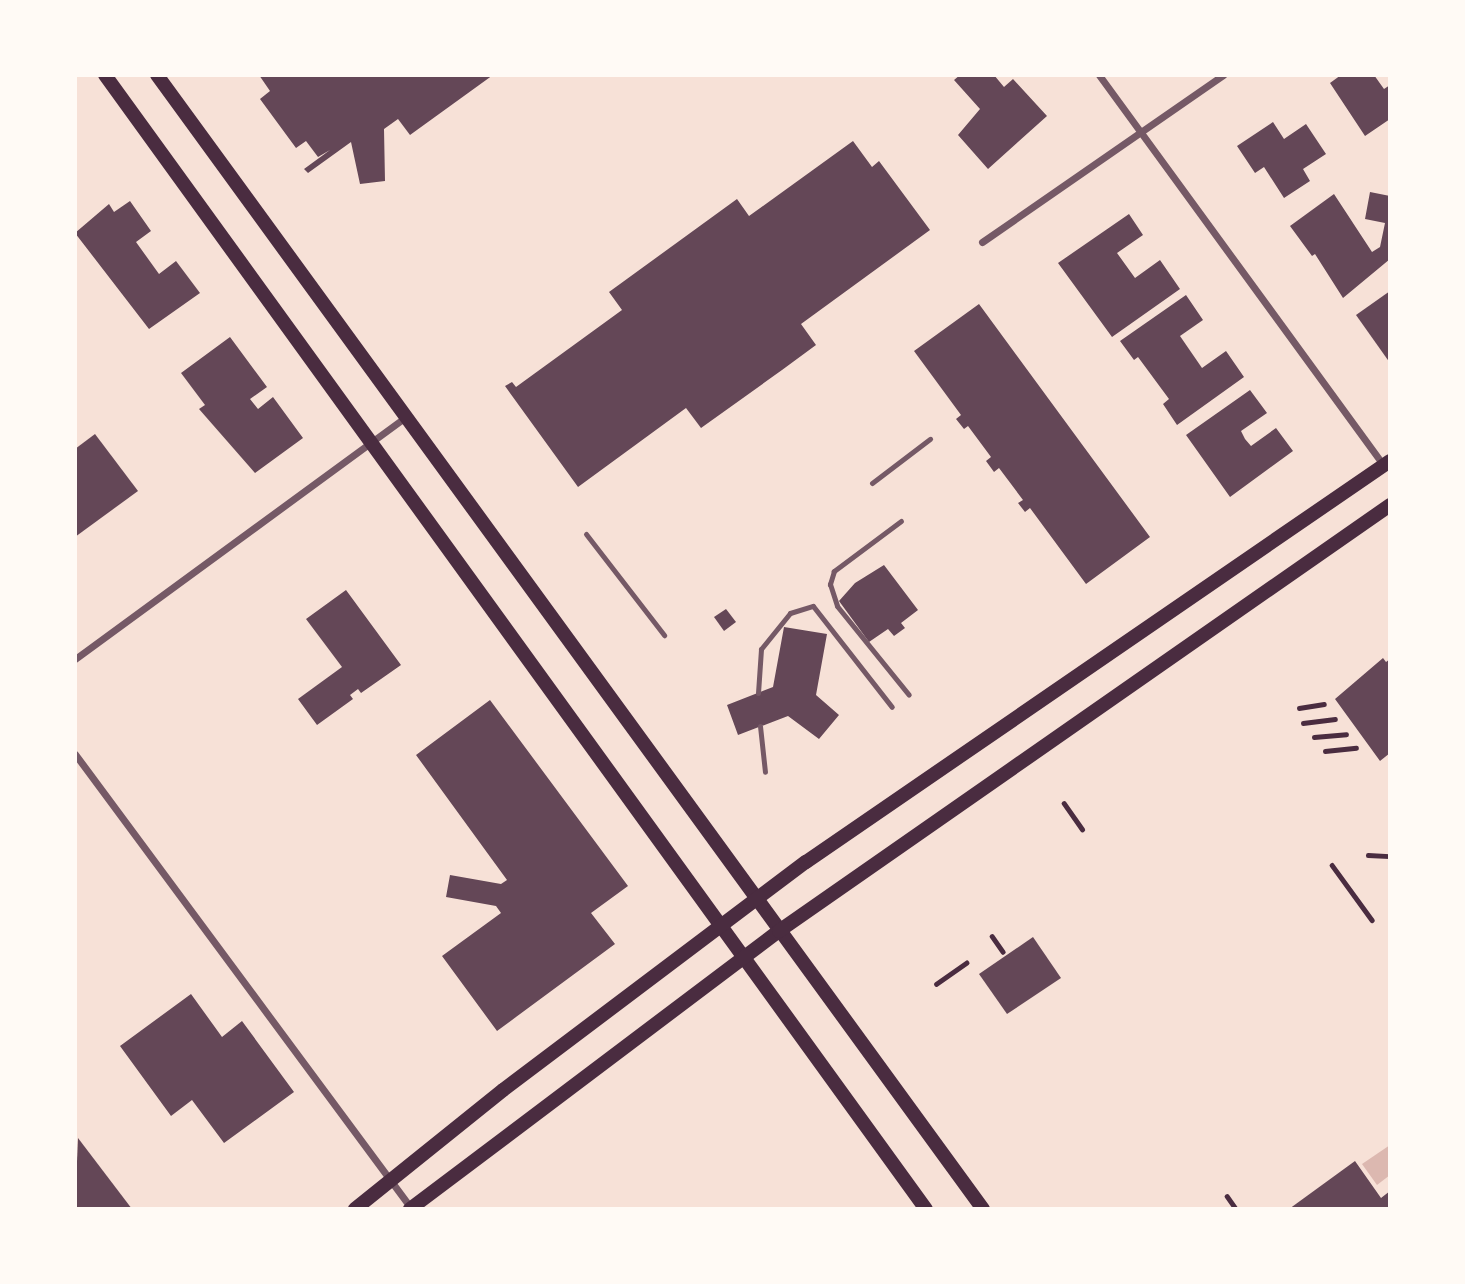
<!DOCTYPE html>
<html>
<head>
<meta charset="utf-8">
<style>
  body { margin:0 }
  #map { position:relative; width:1465px; height:1284px; overflow:hidden; background:#f7e1d7; font-family:Spectral,serif }
  div>[style] { position:absolute }
  .water>* { inset:0; background:#dcb8b0 }
  .building>* { inset:0; background:#644757 }
  .path>* { height:4.5px; margin:-2.25px; padding:0 2.25px; transform-origin:2.25px; border-radius:2.25px; background:#4a2c40 }
  .service>* { height:5px; margin:-2.5px; padding:0 2.5px; transform-origin:2.5px; border-radius:2.5px; background:#755966 }
  .minor>* { height:7px; margin:-3.5px; padding:0 3.5px; transform-origin:3.5px; border-radius:3.5px; background:#755966 }
  .secondary>* { height:14px; margin:-7px; padding:0 7px; transform-origin:7px; border-radius:7px; background:#4a2c40 }
  span { translate:-50% -50%; white-space:nowrap; text-align:center; line-height:1.15; -webkit-text-stroke:5px #fffaf5; paint-order:stroke }
  .frame { position:absolute; inset:0; border:77px solid #fffaf5; pointer-events:none }
</style>
</head>
<body>
<div id="map">
  <div class="water">
    <i style="clip-path:polygon(1390px 1145px,1390px 1175px,1377px 1185px,1362px 1164px)"></i>
  </div>
  <div class="building">
    <i style="clip-path:polygon(259px 75px,493px 75px,410px 135px,398px 119px,384px 129px,385px 181px,360px 184px,351px 142px,308px 173px,304px 169px,330px 150px,318px 157px,306px 141px,296px 148px,260px 99px,270px 91px)"></i>
    <i style="clip-path:polygon(960px 75px,994px 75px,1004px 87px,1013px 79px,1047px 116px,988px 169px,958px 135px,980px 109px,954px 80px)"></i>
    <i style="clip-path:polygon(1341px 75px,1374px 75px,1384px 89px,1390px 85px,1390px 119px,1365px 136px,1330px 83px)"></i>
    <i style="clip-path:polygon(1273px 122px,1284px 139px,1306px 124px,1326px 154px,1303px 169px,1310px 181px,1284px 198px,1264px 167px,1255px 173px,1237px 146px)"></i>
    <i style="clip-path:polygon(853px 141px,872px 167px,879px 161px,930px 230px,801px 324px,816px 345px,782px 370px,701px 428px,686px 408px,578px 487px,505px 386px,512px 382px,516px 387px,622px 310px,609px 292px,737px 199px,749px 216px)"></i>
    <i style="clip-path:polygon(1370px 192px,1390px 196px,1390px 259px,1343px 298px,1315px 254px,1312px 256px,1290px 226px,1334px 194px,1372px 252px,1380px 247px,1385px 223px,1365px 219px)"></i>
    <i style="clip-path:polygon(130px 201px,151px 231px,136px 242px,159px 274px,176px 261px,200px 293px,149px 329px,75px 233px,109px 204px,114px 212px)"></i>
    <i style="clip-path:polygon(1129px 214px,1143px 235px,1117px 253px,1135px 278px,1160px 260px,1180px 289px,1112px 337px,1058px 263px)"></i>
    <i style="clip-path:polygon(1390px 291px,1390px 363px,1356px 315px)"></i>
    <i style="clip-path:polygon(1186px 295px,1203px 320px,1180px 336px,1202px 368px,1226px 351px,1244px 377px,1177px 425px,1163px 404px,1169px 399px,1138px 357px,1134px 360px,1120px 341px)"></i>
    <i style="clip-path:polygon(979px 304px,1150px 537px,1086px 584px,1030px 508px,1025px 512px,1018px 503px,1023px 500px,999px 468px,994px 472px,986px 461px,991px 457px,968px 426px,964px 429px,956px 419px,961px 415px,914px 351px)"></i>
    <i style="clip-path:polygon(230px 337px,267px 387px,250px 399px,258px 409px,273px 397px,303px 438px,255px 473px,199px 409px,205px 405px,181px 373px)"></i>
    <i style="clip-path:polygon(1250px 390px,1267px 413px,1241px 431px,1245px 439px,1251px 446px,1276px 428px,1293px 451px,1230px 497px,1186px 435px)"></i>
    <i style="clip-path:polygon(95px 434px,138px 491px,75px 537px,75px 449px)"></i>
    <i style="clip-path:polygon(884px 565px,918px 610px,901px 623px,905px 628px,894px 636px,888px 629px,869px 642px,839px 601px,855px 583px)"></i>
    <i style="clip-path:polygon(346px 590px,401px 665px,361px 693px,358px 689px,350px 695px,353px 699px,317px 725px,298px 699px,342px 667px,306px 619px)"></i>
    <i style="clip-path:polygon(726px 609px,736px 622px,724px 631px,714px 617px)"></i>
    <i style="clip-path:polygon(784px 627px,827px 634px,816px 695px,839px 715px,819px 739px,788px 716px,738px 735px,727px 705px,773px 687px)"></i>
    <i style="clip-path:polygon(1383px 658px,1386px 662px,1390px 659px,1390px 753px,1380px 761px,1335px 699px)"></i>
    <i style="clip-path:polygon(490px 700px,628px 886px,591px 913px,615px 944px,497px 1031px,442px 956px,501px 913px,496px 906px,446px 897px,450px 875px,501px 884px,507px 880px,416px 755px)"></i>
    <i style="clip-path:polygon(1033px 937px,1061px 978px,1007px 1014px,979px 974px)"></i>
    <i style="clip-path:polygon(191px 994px,222px 1037px,242px 1021px,294px 1092px,224px 1143px,192px 1100px,171px 1116px,120px 1046px)"></i>
    <i style="clip-path:polygon(78px 1138px,132px 1209px,75px 1209px)"></i>
    <i style="clip-path:polygon(1355px 1161px,1381px 1198px,1390px 1191px,1390px 1209px,1289px 1209px)"></i>
  </div>
  <div class="path">
    <i style="left:1299px;top:708px;width:25px;rotate:-9deg"></i>
    <i style="left:1303px;top:723px;width:32px;rotate:-7deg"></i>
    <i style="left:1314px;top:737px;width:32px;rotate:-5deg"></i>
    <i style="left:1325px;top:751px;width:31px;rotate:-6deg"></i>
    <i style="left:1064px;top:803px;width:32px;rotate:55deg"></i>
    <i style="left:1368px;top:855px;width:21px;rotate:3deg"></i>
    <i style="left:1332px;top:865px;width:68px;rotate:54deg"></i>
    <i style="left:992px;top:936px;width:19px;rotate:55deg"></i>
    <i style="left:936px;top:984px;width:37px;rotate:-35deg"></i>
    <i style="left:1227px;top:1196px;width:16px;rotate:55deg"></i>
  </div>
  <div class="service">
    <i style="left:872px;top:483px;width:73px;rotate:-37.2deg"></i>
    <i style="left:901px;top:521px;width:84px;rotate:143.3deg"></i>
    <i style="left:834px;top:571px;width:14px;rotate:107deg"></i>
    <i style="left:830px;top:584px;width:23px;rotate:72deg"></i>
    <i style="left:837px;top:606px;width:114px;rotate:51deg"></i>
    <i style="left:586px;top:534px;width:128px;rotate:52.3deg"></i>
    <i style="left:758px;top:693px;width:44px;rotate:-86.1deg"></i>
    <i style="left:761px;top:649px;width:46px;rotate:-51.1deg"></i>
    <i style="left:790px;top:613px;width:24px;rotate:-17deg"></i>
    <i style="left:813px;top:606px;width:128px;rotate:52deg"></i>
    <i style="left:760px;top:726px;width:46px;rotate:83.8deg"></i>
  </div>
  <div class="minor">
    <i style="left:1099px;top:75px;width:482px;rotate:53.9deg"></i>
    <i style="left:982px;top:242px;width:293px;rotate:-34.7deg"></i>
    <i style="left:75px;top:659px;width:408px;rotate:-36.2deg"></i>
    <i style="left:75px;top:754px;width:565px;rotate:53.5deg"></i>
  </div>
  <div class="secondary">
    <i style="left:105px;top:75px;width:1400px;rotate:54.1deg"></i>
    <i style="left:157px;top:75px;width:1403px;rotate:53.93deg"></i>
    <i style="left:355px;top:1209px;width:190px;rotate:-38.8deg"></i>
    <i style="left:503px;top:1090px;width:379px;rotate:-37deg"></i>
    <i style="left:806px;top:862px;width:708px;rotate:-34.48deg"></i>
    <i style="left:410px;top:1209px;width:462px;rotate:-37deg"></i>
    <i style="left:779px;top:931px;width:745px;rotate:-34.88deg"></i>
  </div>
  <div class="frame"></div>
</div>
</body>
</html>
